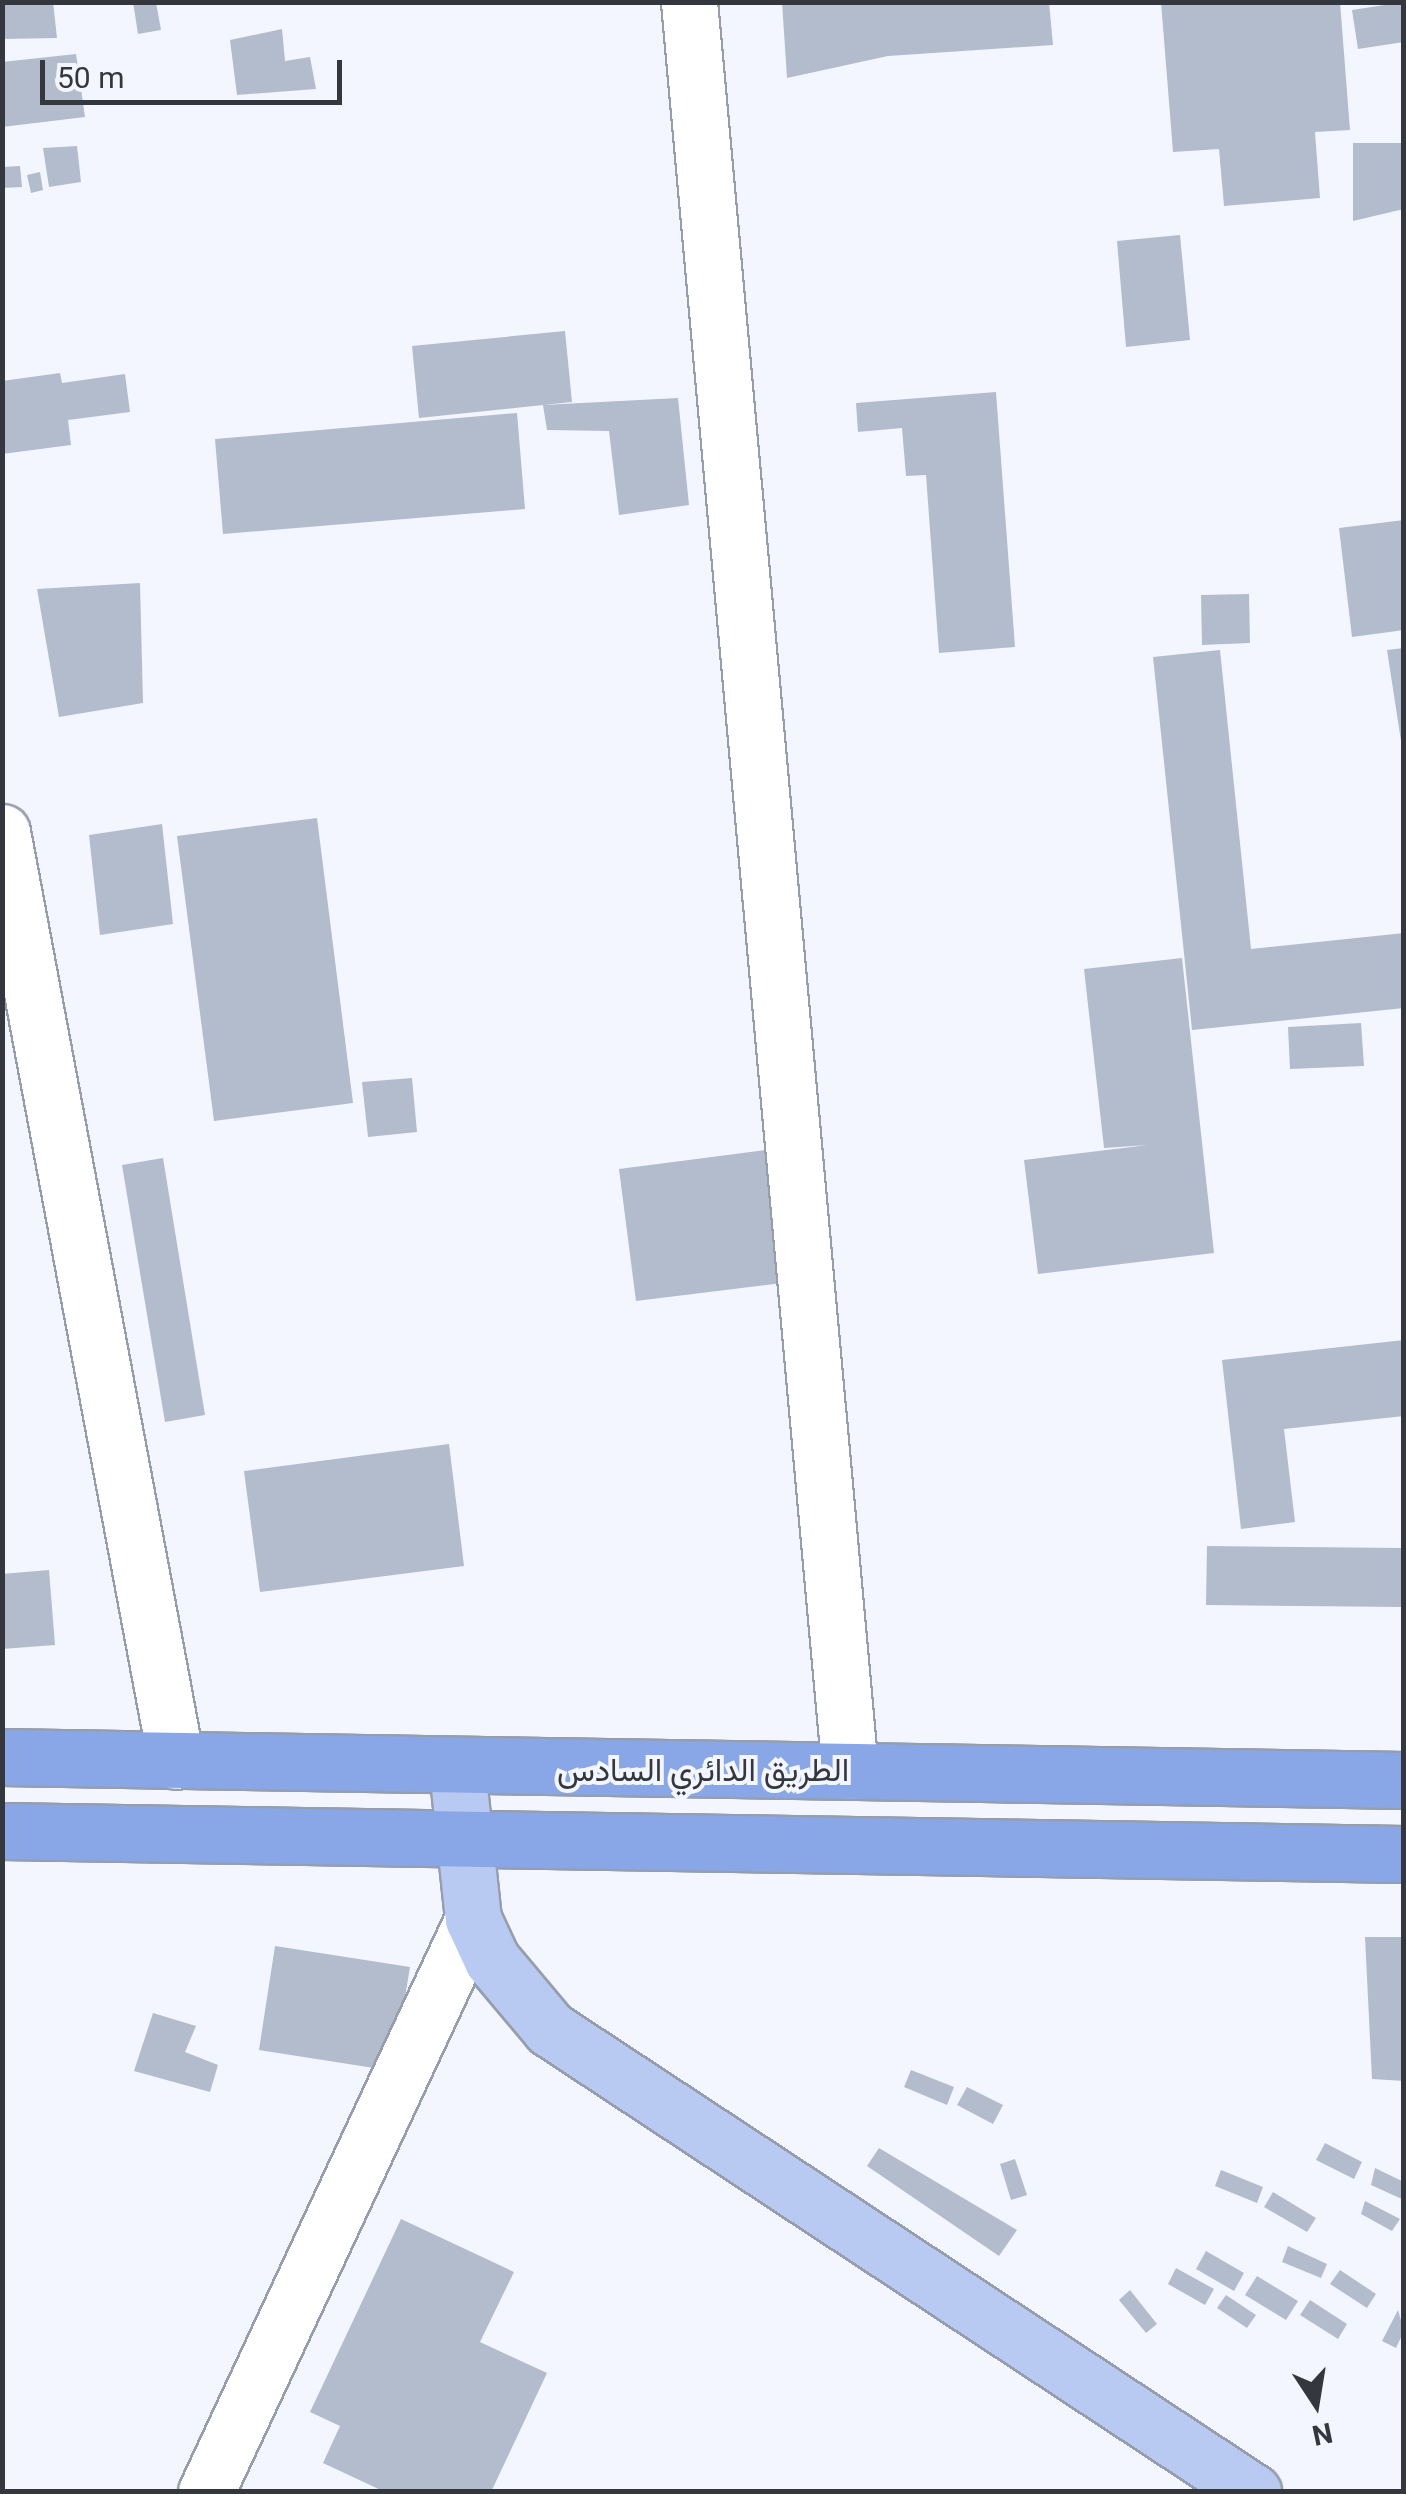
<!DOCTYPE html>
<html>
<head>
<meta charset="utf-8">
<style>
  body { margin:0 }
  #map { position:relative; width:1406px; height:2494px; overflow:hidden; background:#f3f6fe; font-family:Roboto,Vazirmatn,sans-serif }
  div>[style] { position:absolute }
  .building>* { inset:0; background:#b3bccd }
  .roads { filter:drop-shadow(2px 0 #969eae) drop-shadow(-2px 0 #969eae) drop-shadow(0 2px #969eae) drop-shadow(0 -2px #969eae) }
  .minor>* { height:55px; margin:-27.5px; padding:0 27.5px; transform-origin:27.5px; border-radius:27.5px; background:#fff }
  .major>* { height:55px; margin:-27.5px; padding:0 27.5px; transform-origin:27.5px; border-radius:27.5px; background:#b8caf1 }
  .highway>* { height:55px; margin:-27.5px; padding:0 27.5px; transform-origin:27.5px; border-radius:27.5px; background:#89a7e7 }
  span { translate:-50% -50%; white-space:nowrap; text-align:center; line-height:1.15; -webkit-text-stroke:8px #f3f6fe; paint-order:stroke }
  .street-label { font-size:32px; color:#34373e }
  .frame { position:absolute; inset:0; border:5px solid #34373e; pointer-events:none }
  .north { position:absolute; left:1266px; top:2354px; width:100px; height:100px; -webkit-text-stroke:8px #f3f6fe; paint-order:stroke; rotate:168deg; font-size:28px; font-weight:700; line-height:40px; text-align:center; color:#34373e }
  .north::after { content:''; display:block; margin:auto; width:35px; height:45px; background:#34373e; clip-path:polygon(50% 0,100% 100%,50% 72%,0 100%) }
  .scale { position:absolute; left:40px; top:60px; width:302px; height:45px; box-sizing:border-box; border:5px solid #34373e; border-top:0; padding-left:12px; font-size:30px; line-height:35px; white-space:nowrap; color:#34373e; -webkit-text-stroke:8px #f3f6fe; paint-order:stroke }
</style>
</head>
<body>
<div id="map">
  <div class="building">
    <i style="clip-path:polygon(2px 2px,53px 2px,57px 38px,2px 39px)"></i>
    <i style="clip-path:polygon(133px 2px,156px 2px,161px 30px,138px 34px)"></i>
    <i style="clip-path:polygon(782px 2px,1049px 2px,1053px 45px,888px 56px,787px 78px)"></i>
    <i style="clip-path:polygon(1161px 2px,1340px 2px,1350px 130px,1315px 132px,1320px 198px,1224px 206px,1219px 149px,1173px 152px)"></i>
    <i style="clip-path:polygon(1404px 2px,1404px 42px,1358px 49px,1352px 10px)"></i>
    <i style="clip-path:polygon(282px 29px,285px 61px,310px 57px,316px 89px,237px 95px,230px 40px)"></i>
    <i style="clip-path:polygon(76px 54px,85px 117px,2px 127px,2px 62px)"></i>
    <i style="clip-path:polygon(1353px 143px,1404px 143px,1404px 209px,1353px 221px)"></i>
    <i style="clip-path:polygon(77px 146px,81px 182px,49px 187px,43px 148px)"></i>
    <i style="clip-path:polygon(20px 166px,22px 187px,2px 188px,2px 167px)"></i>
    <i style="clip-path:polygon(40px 172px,43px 190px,31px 193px,27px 175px)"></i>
    <i style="clip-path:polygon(1180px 235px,1190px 340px,1126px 347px,1117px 241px)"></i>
    <i style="clip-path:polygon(565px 331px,572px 402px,543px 405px,678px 398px,689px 505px,619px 515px,609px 431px,547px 430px,543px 405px,419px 418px,412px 346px)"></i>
    <i style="clip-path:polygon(60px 373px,62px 383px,125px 374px,130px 412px,68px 420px,71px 445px,2px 454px,2px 381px)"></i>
    <i style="clip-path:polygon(996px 392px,1015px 647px,939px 653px,926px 475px,906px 476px,902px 428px,858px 432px,856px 403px)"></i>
    <i style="clip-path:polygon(517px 413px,525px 509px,223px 534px,215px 439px)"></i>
    <i style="clip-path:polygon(1404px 520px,1404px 630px,1352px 637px,1339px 528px)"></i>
    <i style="clip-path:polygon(140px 583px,143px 703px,59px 717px,37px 589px)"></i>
    <i style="clip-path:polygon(1249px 594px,1250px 643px,1202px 645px,1201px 595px)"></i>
    <i style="clip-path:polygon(1404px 648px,1404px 741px,1401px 741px,1387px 650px)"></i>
    <i style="clip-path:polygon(1220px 650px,1251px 949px,1404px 933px,1404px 1008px,1192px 1030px,1153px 657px)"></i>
    <i style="clip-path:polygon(317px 818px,353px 1103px,214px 1121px,177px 836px)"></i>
    <i style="clip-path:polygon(162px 824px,173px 924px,100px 935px,89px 835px)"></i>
    <i style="clip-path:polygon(1182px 958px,1214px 1253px,1038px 1274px,1024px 1160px,1148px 1145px,1104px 1148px,1084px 969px)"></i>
    <i style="clip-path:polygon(1361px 1023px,1364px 1066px,1290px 1069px,1288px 1027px)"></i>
    <i style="clip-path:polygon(412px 1078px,417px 1132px,368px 1137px,362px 1082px)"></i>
    <i style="clip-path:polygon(774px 1149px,791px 1282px,636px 1301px,619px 1169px)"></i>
    <i style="clip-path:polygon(163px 1158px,205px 1415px,165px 1422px,122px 1165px)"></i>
    <i style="clip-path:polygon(1404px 1340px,1404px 1416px,1284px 1429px,1295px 1522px,1241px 1529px,1222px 1360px)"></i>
    <i style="clip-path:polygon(449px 1444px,464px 1566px,260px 1592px,244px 1471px)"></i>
    <i style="clip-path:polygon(1207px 1546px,1404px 1548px,1404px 1607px,1206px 1605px)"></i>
    <i style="clip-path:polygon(49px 1570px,55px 1645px,2px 1649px,2px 1574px)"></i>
    <i style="clip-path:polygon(1365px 1937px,1404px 1937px,1404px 2081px,1372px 2079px)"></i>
    <i style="clip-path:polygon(275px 1946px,410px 1967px,393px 2071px,259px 2050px)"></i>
    <i style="clip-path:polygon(153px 2013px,196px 2026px,185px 2052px,218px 2065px,210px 2092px,134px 2071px)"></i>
    <i style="clip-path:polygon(911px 2070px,954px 2087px,947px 2105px,904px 2087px)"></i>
    <i style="clip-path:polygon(967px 2087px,1003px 2105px,993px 2124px,957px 2105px)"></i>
    <i style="clip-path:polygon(1325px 2143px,1362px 2162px,1354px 2179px,1316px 2160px)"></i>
    <i style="clip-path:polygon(879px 2148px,1017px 2230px,999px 2256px,867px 2166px)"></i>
    <i style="clip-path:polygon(1015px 2159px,1027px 2195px,1011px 2200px,1000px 2164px)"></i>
    <i style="clip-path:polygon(1375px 2168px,1404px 2182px,1404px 2200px,1371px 2185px)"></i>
    <i style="clip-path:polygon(1221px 2170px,1263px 2187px,1257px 2203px,1215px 2186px)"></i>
    <i style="clip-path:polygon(1273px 2192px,1316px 2218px,1307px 2232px,1264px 2207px)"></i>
    <i style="clip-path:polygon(1365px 2201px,1400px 2219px,1392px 2231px,1361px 2214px)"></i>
    <i style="clip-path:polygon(401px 2219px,514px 2272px,480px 2342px,547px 2373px,491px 2492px,385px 2492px,323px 2463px,340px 2426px,310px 2412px)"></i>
    <i style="clip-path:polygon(1288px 2246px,1327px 2264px,1321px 2278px,1282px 2262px)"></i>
    <i style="clip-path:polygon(1206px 2251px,1244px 2273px,1234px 2291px,1196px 2269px)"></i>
    <i style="clip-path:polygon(1176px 2268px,1214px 2289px,1205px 2305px,1168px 2284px)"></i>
    <i style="clip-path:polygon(1340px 2270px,1376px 2294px,1367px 2308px,1330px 2284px)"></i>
    <i style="clip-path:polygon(1257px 2276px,1298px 2301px,1286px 2320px,1245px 2295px)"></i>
    <i style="clip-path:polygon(1130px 2290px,1157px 2324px,1146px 2333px,1119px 2300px)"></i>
    <i style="clip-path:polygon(1226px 2295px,1256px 2315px,1247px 2328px,1217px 2308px)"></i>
    <i style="clip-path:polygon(1310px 2300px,1347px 2324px,1338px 2339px,1300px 2315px)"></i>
    <i style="clip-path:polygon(1398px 2310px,1404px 2331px,1396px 2348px,1382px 2341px)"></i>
  </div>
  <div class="roads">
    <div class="minor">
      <i style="left:689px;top:2px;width:1776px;rotate:84.8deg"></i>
      <i style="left:2px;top:832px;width:945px;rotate:79.39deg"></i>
      <i style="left:206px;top:2492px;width:632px;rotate:-65.02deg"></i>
    </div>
    <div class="major">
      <i style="left:457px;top:1769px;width:151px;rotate:83.9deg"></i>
      <i style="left:473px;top:1919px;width:45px;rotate:65.1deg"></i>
      <i style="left:492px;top:1960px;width:90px;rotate:50deg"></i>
      <i style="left:550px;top:2029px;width:842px;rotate:33.37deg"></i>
    </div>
    <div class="highway">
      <i style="left:2px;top:1757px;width:1402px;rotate:0.94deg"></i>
      <i style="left:2px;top:1831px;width:1402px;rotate:0.94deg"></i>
    </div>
  </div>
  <div class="street-label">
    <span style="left:703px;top:1770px">الطريق الدائري السادس</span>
  </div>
  <div class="frame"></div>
  <div class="north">N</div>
  <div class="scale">50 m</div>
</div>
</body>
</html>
